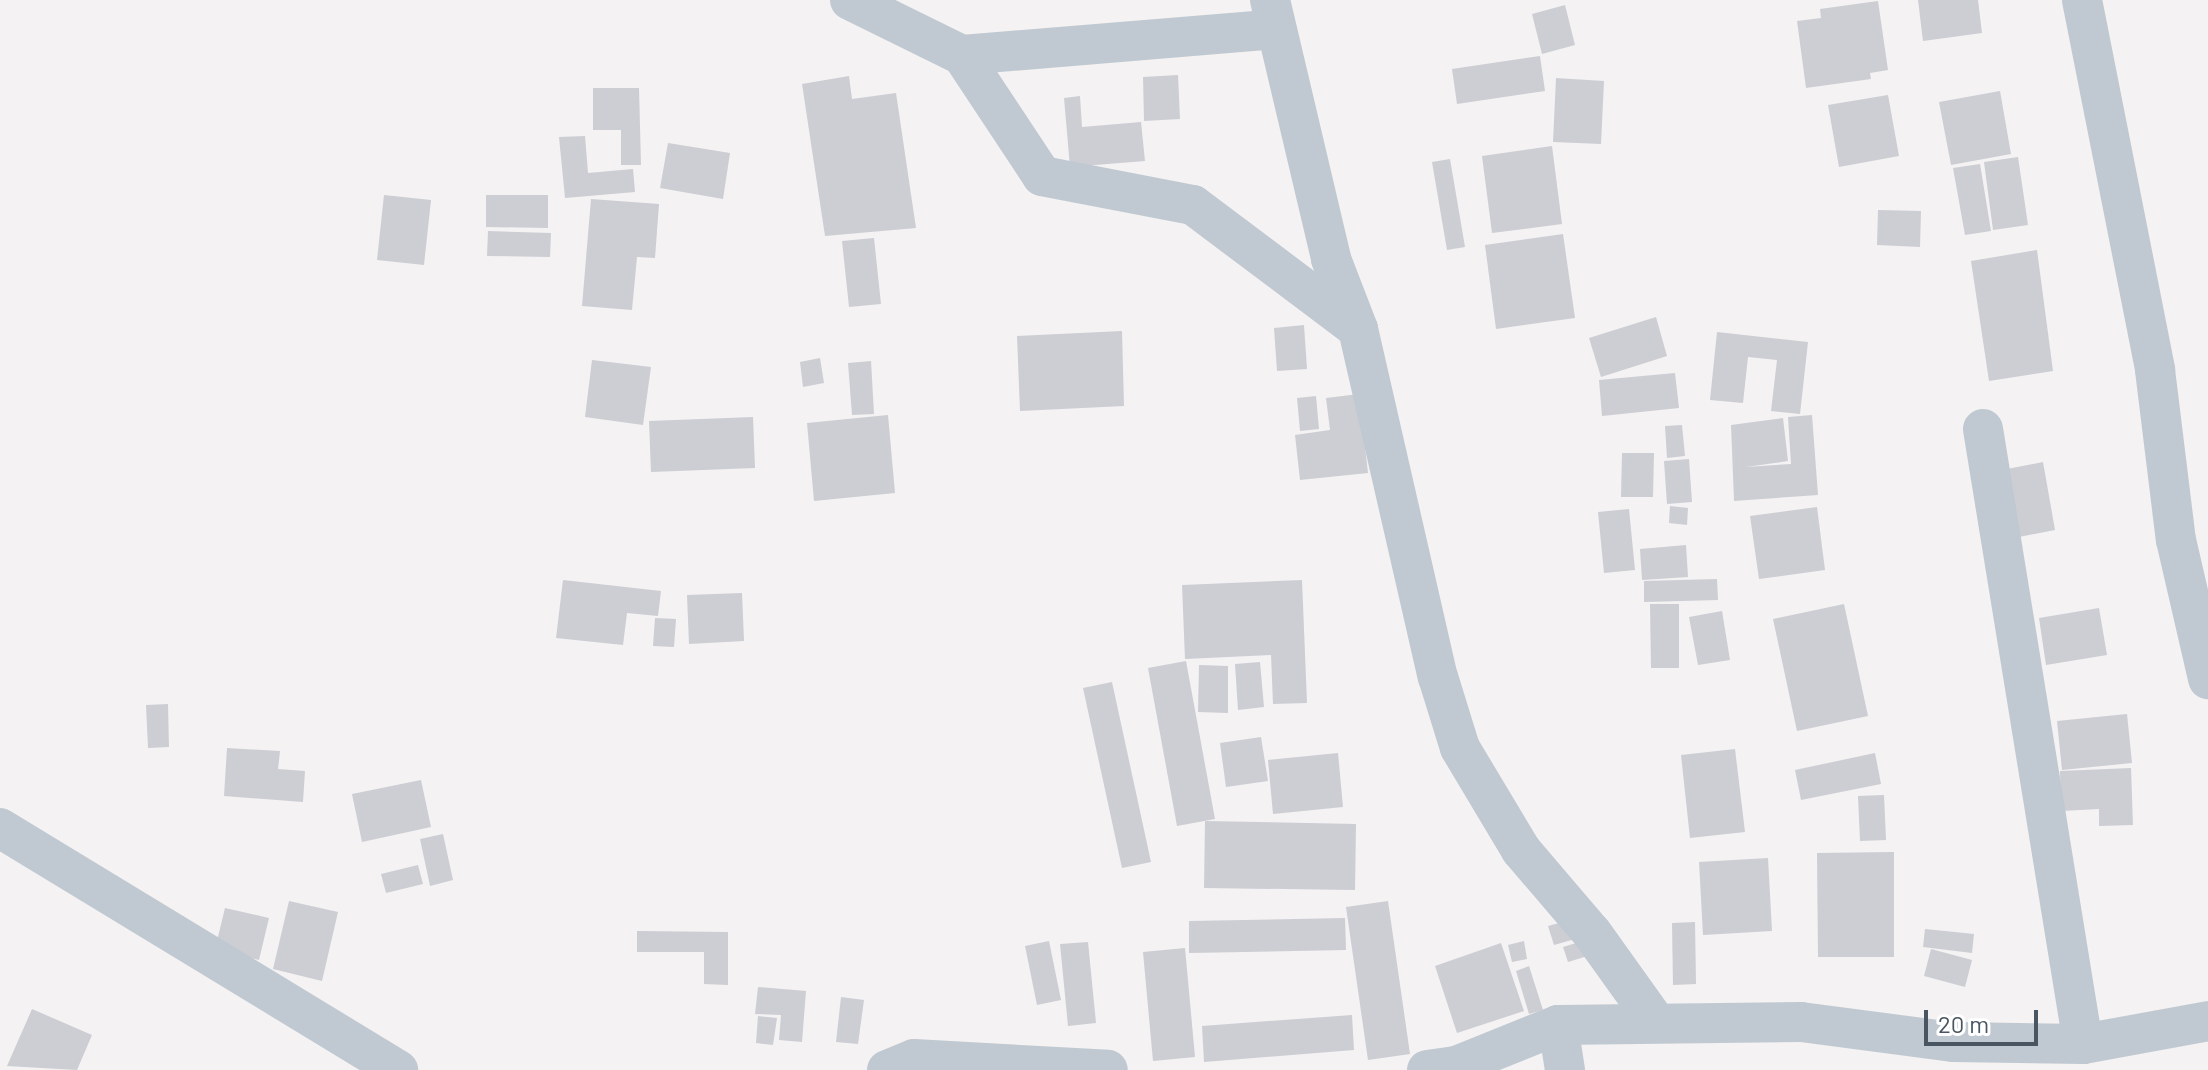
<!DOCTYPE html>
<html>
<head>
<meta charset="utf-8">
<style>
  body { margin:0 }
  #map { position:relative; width:2208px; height:1070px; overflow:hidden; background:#f4f2f2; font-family:Barlow,sans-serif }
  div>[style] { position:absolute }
  .building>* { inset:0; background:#ccced4 }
  .street>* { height:40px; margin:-20px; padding:0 20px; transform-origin:20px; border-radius:20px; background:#c0c9d1 }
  span { translate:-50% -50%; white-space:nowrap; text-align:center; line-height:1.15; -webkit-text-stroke:6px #fff; paint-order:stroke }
  .scale { position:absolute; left:1924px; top:1010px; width:114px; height:36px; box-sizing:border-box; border:4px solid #495560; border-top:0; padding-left:10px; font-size:24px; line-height:28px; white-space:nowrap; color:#495560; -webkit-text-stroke:6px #fff; paint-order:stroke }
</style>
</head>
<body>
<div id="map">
  <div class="building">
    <i style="clip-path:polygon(1918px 0,1978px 0,1982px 33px,1923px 41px)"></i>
    <i style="clip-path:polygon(1878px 1px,1888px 70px,1870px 73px,1871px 79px,1806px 88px,1797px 21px,1821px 18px,1820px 9px)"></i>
    <i style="clip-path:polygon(1565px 5px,1575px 45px,1542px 54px,1532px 14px)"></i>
    <i style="clip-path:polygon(1540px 56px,1545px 91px,1457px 104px,1452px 69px)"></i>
    <i style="clip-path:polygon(1178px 75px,1180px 119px,1144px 121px,1143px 77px)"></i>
    <i style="clip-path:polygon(849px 76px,852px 99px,896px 93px,916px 228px,825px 236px,802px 84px)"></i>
    <i style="clip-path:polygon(1556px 78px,1604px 81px,1601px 144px,1553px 142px)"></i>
    <i style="clip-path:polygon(593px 88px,639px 88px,641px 165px,621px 165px,621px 130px,593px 130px)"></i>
    <i style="clip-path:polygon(2000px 91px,2011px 154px,1951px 165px,1939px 102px)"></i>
    <i style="clip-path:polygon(1888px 95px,1899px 156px,1839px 167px,1828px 105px)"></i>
    <i style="clip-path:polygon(1080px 96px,1082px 127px,1141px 122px,1145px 161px,1070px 167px,1064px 98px)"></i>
    <i style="clip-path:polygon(585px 136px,588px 173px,633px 169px,635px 192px,565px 198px,559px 137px)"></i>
    <i style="clip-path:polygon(668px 143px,730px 153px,723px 199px,660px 188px)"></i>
    <i style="clip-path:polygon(1552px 146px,1562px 224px,1492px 233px,1482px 156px)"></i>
    <i style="clip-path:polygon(2018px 157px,2028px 225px,1993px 230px,1984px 162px)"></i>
    <i style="clip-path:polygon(1450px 159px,1465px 247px,1447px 250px,1432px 162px)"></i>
    <i style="clip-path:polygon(1980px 164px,1991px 231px,1965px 235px,1953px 168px)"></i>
    <i style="clip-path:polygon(384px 195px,431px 200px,424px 265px,377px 260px)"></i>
    <i style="clip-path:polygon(486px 195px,548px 195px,548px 228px,486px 227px)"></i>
    <i style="clip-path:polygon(591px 199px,659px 204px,655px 258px,637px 257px,632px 310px,582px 306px)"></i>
    <i style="clip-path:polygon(1878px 210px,1921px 211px,1920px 247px,1877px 245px)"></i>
    <i style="clip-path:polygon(488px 231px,551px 233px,550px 257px,487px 256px)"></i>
    <i style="clip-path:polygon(1563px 234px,1575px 318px,1496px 329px,1485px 245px)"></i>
    <i style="clip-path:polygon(874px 238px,881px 304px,849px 307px,842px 241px)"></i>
    <i style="clip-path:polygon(2037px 250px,2053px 371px,1989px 381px,1971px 261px)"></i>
    <i style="clip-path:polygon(1656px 317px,1667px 356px,1601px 377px,1589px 338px)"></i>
    <i style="clip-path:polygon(1304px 325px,1307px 369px,1277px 371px,1274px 328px)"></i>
    <i style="clip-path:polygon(1122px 331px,1124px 406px,1020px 411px,1017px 336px)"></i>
    <i style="clip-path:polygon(1717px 332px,1808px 342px,1800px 414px,1771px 411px,1777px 360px,1748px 357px,1743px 403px,1710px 400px)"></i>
    <i style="clip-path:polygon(820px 358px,824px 383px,803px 387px,800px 362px)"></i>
    <i style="clip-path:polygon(592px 360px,651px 367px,643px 425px,585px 417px)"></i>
    <i style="clip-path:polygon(871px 361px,874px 414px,852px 415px,848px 363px)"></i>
    <i style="clip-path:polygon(1675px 373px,1679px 408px,1602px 416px,1599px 380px)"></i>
    <i style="clip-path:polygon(1359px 394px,1368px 473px,1300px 480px,1295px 435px,1330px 430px,1326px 398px)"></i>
    <i style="clip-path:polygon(1316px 396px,1319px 429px,1300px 431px,1297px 398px)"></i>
    <i style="clip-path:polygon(888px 415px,895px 493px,814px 501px,807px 423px)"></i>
    <i style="clip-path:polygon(1812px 415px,1818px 495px,1734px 501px,1731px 425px,1783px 418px,1788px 461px,1746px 467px,1791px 464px,1788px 417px)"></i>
    <i style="clip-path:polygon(753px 417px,755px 468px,651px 472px,649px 421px)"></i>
    <i style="clip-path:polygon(1682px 425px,1685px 456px,1667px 458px,1665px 426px)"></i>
    <i style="clip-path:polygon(1622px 453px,1654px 453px,1653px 497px,1621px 497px)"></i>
    <i style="clip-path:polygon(1689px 459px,1692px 502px,1667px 504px,1664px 461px)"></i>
    <i style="clip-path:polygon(2043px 462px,2055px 530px,2014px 538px,2002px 470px)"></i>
    <i style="clip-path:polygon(1670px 506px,1688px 508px,1687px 525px,1669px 523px)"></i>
    <i style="clip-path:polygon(1817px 507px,1825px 570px,1759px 579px,1750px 516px)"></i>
    <i style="clip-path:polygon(1629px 509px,1635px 570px,1604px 573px,1598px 512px)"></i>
    <i style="clip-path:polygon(1686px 545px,1688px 577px,1642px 580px,1640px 549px)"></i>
    <i style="clip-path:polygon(1717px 579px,1718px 600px,1644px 602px,1644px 581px)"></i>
    <i style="clip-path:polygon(563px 580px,661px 591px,658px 616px,627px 613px,623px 645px,556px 638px)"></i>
    <i style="clip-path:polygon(1302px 580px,1307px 703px,1273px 704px,1271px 655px,1185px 659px,1182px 585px)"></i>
    <i style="clip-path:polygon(742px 593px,744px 641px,689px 644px,687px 595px)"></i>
    <i style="clip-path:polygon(1650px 604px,1679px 604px,1679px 668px,1651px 668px)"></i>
    <i style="clip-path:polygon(1844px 604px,1868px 716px,1797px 731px,1773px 619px)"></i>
    <i style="clip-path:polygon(2099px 608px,2107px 655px,2046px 665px,2039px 618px)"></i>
    <i style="clip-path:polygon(1722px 611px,1730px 660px,1698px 665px,1689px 617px)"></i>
    <i style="clip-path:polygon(655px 618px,676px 619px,674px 647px,653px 646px)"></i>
    <i style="clip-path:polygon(1186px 661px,1215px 819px,1177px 826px,1148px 668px)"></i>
    <i style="clip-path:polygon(1260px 662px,1264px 707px,1238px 710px,1235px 664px)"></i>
    <i style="clip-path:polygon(1199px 665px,1228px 666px,1228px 713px,1198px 712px)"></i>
    <i style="clip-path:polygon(1112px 682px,1151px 862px,1122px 868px,1083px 688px)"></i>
    <i style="clip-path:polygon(168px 704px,169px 747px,148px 748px,146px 705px)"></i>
    <i style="clip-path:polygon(2127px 714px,2132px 763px,2062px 770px,2057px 721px)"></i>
    <i style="clip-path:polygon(1261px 737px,1268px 781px,1226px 787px,1220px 743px)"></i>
    <i style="clip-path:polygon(227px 748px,280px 751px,278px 769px,305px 771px,303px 802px,224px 796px)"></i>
    <i style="clip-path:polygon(1735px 749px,1745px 832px,1690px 838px,1681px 755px)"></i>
    <i style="clip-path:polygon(1338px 753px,1343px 807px,1273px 814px,1268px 760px)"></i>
    <i style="clip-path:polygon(1875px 753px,1881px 784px,1801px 800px,1795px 770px)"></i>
    <i style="clip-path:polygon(2131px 768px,2133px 825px,2099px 826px,2099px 809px,2061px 811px,2060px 771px)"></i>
    <i style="clip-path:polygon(421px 780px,431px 827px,362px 842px,352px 794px)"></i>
    <i style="clip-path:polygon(1884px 795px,1886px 840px,1860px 841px,1858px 796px)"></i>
    <i style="clip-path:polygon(1205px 821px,1356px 824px,1355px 890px,1204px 888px)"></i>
    <i style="clip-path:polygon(443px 834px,453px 880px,430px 886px,420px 839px)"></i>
    <i style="clip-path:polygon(1894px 852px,1894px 957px,1818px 957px,1817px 853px)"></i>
    <i style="clip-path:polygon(1768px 858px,1772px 931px,1703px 935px,1699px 862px)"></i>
    <i style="clip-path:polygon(418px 865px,423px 884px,386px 893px,381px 874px)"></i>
    <i style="clip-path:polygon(289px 901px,338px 912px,322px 981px,273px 969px)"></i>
    <i style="clip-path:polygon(1388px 901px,1410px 1054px,1368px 1060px,1346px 907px)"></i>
    <i style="clip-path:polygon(225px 908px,269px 918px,259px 960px,215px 949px)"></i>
    <i style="clip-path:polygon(1345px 918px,1346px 950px,1189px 953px,1189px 921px)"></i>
    <i style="clip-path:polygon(1577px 918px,1582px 937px,1554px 945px,1548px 926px)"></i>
    <i style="clip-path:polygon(1695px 922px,1696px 984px,1673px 985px,1672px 923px)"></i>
    <i style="clip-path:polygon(1925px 929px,1974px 934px,1972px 953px,1923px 947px)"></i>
    <i style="clip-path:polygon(637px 931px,728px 932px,728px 985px,704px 984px,704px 952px,637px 952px)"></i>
    <i style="clip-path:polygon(1586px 940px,1591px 955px,1568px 962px,1563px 947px)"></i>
    <i style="clip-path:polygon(1049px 941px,1061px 1000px,1037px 1005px,1025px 946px)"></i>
    <i style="clip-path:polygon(1524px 941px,1527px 959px,1512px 962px,1508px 945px)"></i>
    <i style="clip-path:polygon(1088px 942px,1096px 1023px,1068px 1026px,1060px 944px)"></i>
    <i style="clip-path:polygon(1501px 943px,1524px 1011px,1457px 1033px,1435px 966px)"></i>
    <i style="clip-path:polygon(1185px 948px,1195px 1057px,1153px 1061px,1143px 952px)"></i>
    <i style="clip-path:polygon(1931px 949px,1972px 960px,1965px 987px,1924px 976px)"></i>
    <i style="clip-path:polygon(1529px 966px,1543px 1010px,1529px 1014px,1516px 971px)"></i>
    <i style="clip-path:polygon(758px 987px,806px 991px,802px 1042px,779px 1040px,781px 1015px,755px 1014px)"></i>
    <i style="clip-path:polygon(841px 997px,864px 1000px,858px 1044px,836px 1042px)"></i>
    <i style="clip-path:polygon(32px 1009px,92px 1035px,77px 1070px,7px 1066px)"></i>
    <i style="clip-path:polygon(1352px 1015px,1354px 1050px,1204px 1062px,1202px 1026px)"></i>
    <i style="clip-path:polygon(758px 1016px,777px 1018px,773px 1045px,756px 1043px)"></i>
  </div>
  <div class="street">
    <i style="left:850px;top:0;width:125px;rotate:26.2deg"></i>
    <i style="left:962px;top:55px;width:145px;rotate:56.5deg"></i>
    <i style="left:1042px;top:176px;width:154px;rotate:10.9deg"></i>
    <i style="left:1193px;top:205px;width:206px;rotate:36.9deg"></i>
    <i style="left:1270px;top:0;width:266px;rotate:76.7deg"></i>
    <i style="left:1331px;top:259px;width:75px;rotate:68.9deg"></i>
    <i style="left:1358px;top:329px;width:357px;rotate:77.1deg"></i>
    <i style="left:1438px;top:677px;width:74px;rotate:72.8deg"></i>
    <i style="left:1460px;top:748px;width:119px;rotate:59.1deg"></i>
    <i style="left:1521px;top:850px;width:109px;rotate:49.5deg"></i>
    <i style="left:1592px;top:933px;width:108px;rotate:54.4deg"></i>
    <i style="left:2082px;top:0;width:377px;rotate:78.8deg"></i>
    <i style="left:2155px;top:370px;width:171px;rotate:83deg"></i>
    <i style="left:2176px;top:540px;width:143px;rotate:77deg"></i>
    <i style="left:962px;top:55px;width:314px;rotate:-4.7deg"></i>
    <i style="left:1983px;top:429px;width:623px;rotate:80.76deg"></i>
    <i style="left:0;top:828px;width:466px;rotate:31.3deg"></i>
    <i style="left:1558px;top:1025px;width:46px;rotate:81.2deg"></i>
    <i style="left:887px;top:1070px;width:29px;rotate:-22deg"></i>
    <i style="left:914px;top:1059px;width:194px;rotate:3.2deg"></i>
    <i style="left:1427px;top:1070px;width:29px;rotate:-8deg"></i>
    <i style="left:1456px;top:1066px;width:110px;rotate:-21.9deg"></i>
    <i style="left:1558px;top:1025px;width:243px;rotate:-0.7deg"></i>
    <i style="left:1801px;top:1022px;width:153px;rotate:7.5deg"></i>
    <i style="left:1953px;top:1042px;width:130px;rotate:0.9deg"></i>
    <i style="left:2083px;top:1044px;width:127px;rotate:-10.4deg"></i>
  </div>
  <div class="scale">20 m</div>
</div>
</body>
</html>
